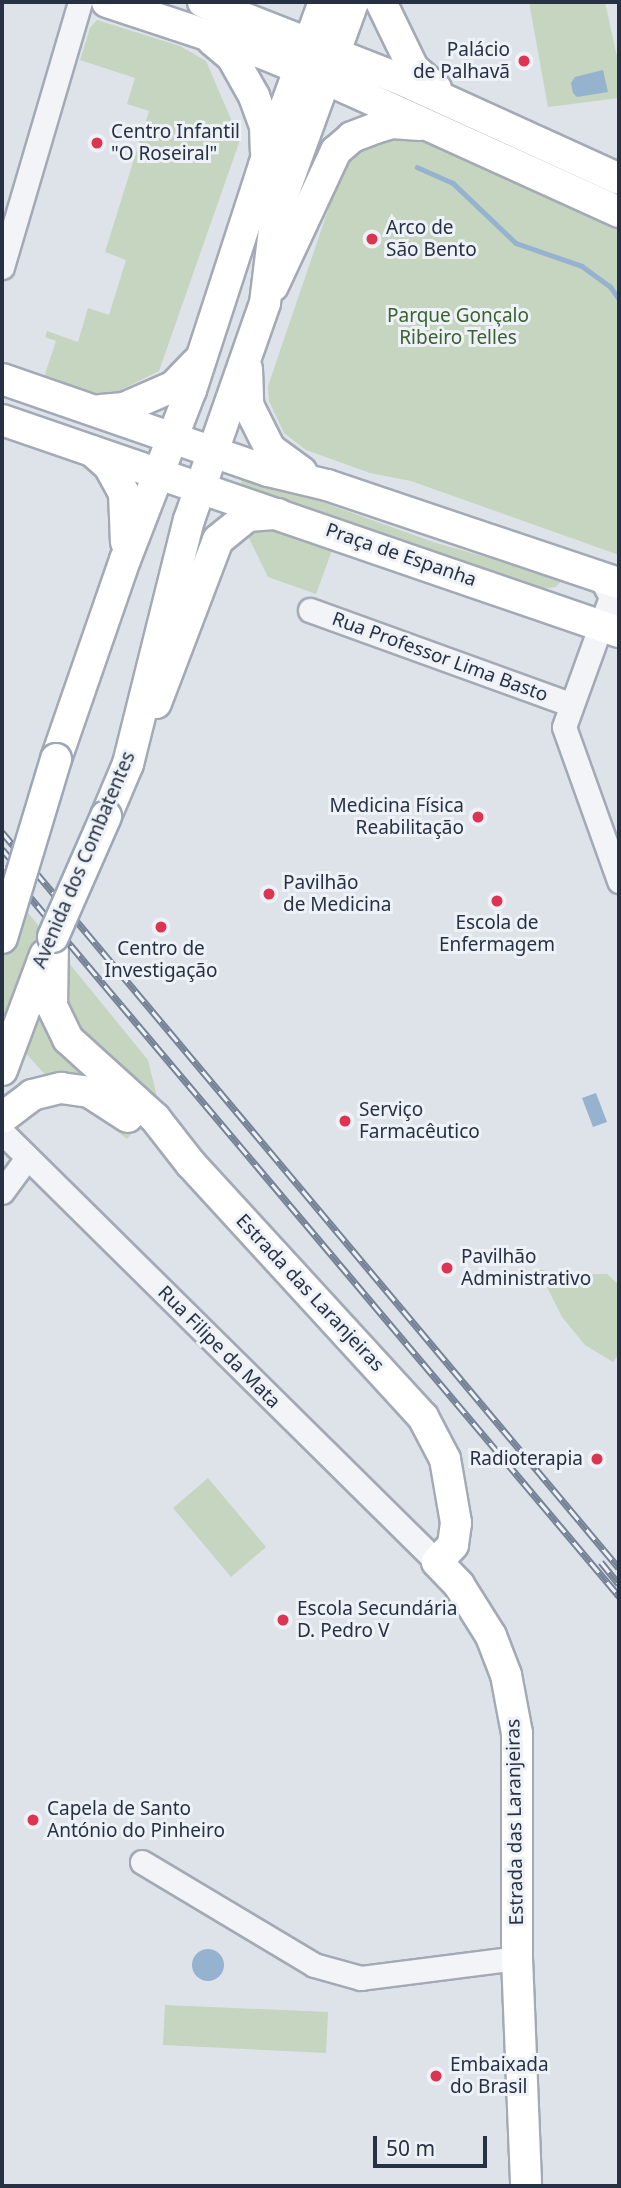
<!DOCTYPE html>
<html>
<head>
<meta charset="utf-8">
<style>
  body { margin:0 }
  #map { position:relative; width:621px; height:2188px; overflow:hidden; background:#dee3ea; font-family:"Noto Sans",sans-serif }
  div>[style] { position:absolute }
  .green>* { inset:0; background:#c5d5bf }
  .water>* { inset:0; background:#95b2ce }
  .round { border-radius:50% }
  .stream>* { height:4.5px; margin:-2.25px; padding:0 2.25px; transform-origin:2.25px; border-radius:2.25px; background:#95b2ce }
  .roads { filter:drop-shadow(2px 0 #a3aab5) drop-shadow(-2px 0 #a3aab5) drop-shadow(0 2px #a3aab5) drop-shadow(0 -2px #a3aab5) }
  .minor>* { height:23px; margin:-11.5px; padding:0 11.5px; transform-origin:11.5px; border-radius:11.5px; background:#f2f4f7 }
  .major>* { height:30px; margin:-15px; padding:0 15px; transform-origin:15px; border-radius:15px; background:#fff }
  .rail>* { height:7px; margin-top:-3.5px; transform-origin:0; background:repeating-linear-gradient(90deg,#eef2f7 0 13px,#768295 0 26px); box-sizing:border-box; border-block:2px solid #768295 }
  .bridges { filter:drop-shadow(2px 0 #9ca7b7) drop-shadow(-2px 0 #9ca7b7) drop-shadow(0 2px #9ca7b7) drop-shadow(0 -2px #9ca7b7) }
  .major-bridge>* { height:30px; margin:-15px; padding:0 15px; transform-origin:15px; border-radius:15px; background:#fff }
  .dots>* { width:19px; height:19px; translate:-50% -50%; box-sizing:border-box; border:4px solid #eef2f7; border-radius:50% }
  span { translate:-50% -50%; white-space:nowrap; text-align:center; line-height:1.15; -webkit-text-stroke:6px #eef2f7; paint-order:stroke }
  .poi-label { font-size:19px; color:#263143 }
  .right { translate:-100% -50%; text-align:right }
  .left { translate:0 -50%; text-align:left }
  .park-label { font-size:19px; color:#3b6031 }
  .street-label { font-size:19px; color:#263143 }
  .frame { position:absolute; inset:0; border:4px solid #263143; pointer-events:none }
  .scale { position:absolute; left:373px; top:2136px; width:114px; height:32px; box-sizing:border-box; border:4px solid #263143; border-top:0; padding-left:9px; font-size:21px; line-height:24px; white-space:nowrap; color:#263143; -webkit-text-stroke:5px #eef2f7; paint-order:stroke }
</style>
</head>
<body>
<div id="map">
  <div class="green">
    <i style="clip-path:polygon(529px 2px,605px 2px,619px 66px,619px 98px,548px 107px)"></i>
    <i style="clip-path:polygon(97px 20px,180px 46px,206px 61px,240px 140px,159px 371px,107px 397px,44px 377px,56px 341px,45px 337px,47px 331px,78px 342px,88px 308px,109px 315px,126px 260px,105px 252px,149px 111px,127px 104px,135px 78px,80px 60px,90px 28px)"></i>
    <i style="clip-path:polygon(403px 130px,619px 225px,619px 555px,411px 481px,370px 473px,306px 450px,284px 433px,269px 401px,268px 386px,341px 172px,365px 138px)"></i>
    <i style="clip-path:polygon(244px 474px,433px 542px,563px 579px,556px 587px,542px 589px,348px 522px,278px 504px,238px 490px)"></i>
    <i style="clip-path:polygon(261px 524px,334px 545px,316px 594px,268px 577px,245px 530px)"></i>
    <i style="clip-path:polygon(2px 892px,20px 903px,148px 1060px,158px 1101px,127px 1139px,50px 1080px,2px 1027px)"></i>
    <i style="clip-path:polygon(538px 1269px,565px 1275px,607px 1274px,619px 1285px,619px 1354px,613px 1362px,585px 1345px,562px 1317px)"></i>
    <i style="clip-path:polygon(208px 1478px,266px 1547px,231px 1577px,173px 1508px)"></i>
    <i style="clip-path:polygon(165px 2005px,328px 2012px,326px 2053px,163px 2045px)"></i>
  </div>
  <div class="water">
    <i style="clip-path:polygon(603px 70px,608px 92px,577px 97px,573px 93px,571px 83px,575px 77px)"></i>
    <i style="clip-path:polygon(596px 1093px,607px 1122px,593px 1127px,582px 1098px)"></i>
    <i class="round" style="left:192px;top:1949px;width:32px;height:32px"></i>
  </div>
  <div class="stream">
    <i style="left:417px;top:167px;width:39px;rotate:24deg"></i>
    <i style="left:453px;top:183px;width:87px;rotate:43.6deg"></i>
    <i style="left:516px;top:243px;width:70px;rotate:19.2deg"></i>
    <i style="left:582px;top:266px;width:34px;rotate:36deg"></i>
    <i style="left:610px;top:286px;width:16px;rotate:55deg"></i>
  </div>
  <div class="roads">
    <div class="minor">
      <i style="left:2px;top:267px;width:276px;rotate:-73.6deg"></i>
      <i style="left:600px;top:577px;width:23px;rotate:61deg"></i>
      <i style="left:611px;top:597px;width:138px;rotate:109.9deg"></i>
      <i style="left:564px;top:727px;width:164px;rotate:70.3deg"></i>
      <i style="left:310px;top:610px;width:276px;rotate:19.9deg"></i>
      <i style="left:2px;top:1132px;width:612px;rotate:44.67deg"></i>
      <i style="left:2px;top:1192px;width:42px;rotate:-53.7deg"></i>
      <i style="left:142px;top:1862px;width:200px;rotate:30.9deg"></i>
      <i style="left:314px;top:1965px;width:49px;rotate:15.5deg"></i>
      <i style="left:361px;top:1978px;width:157px;rotate:-7.3deg"></i>
    </div>
    <div class="major">
      <i style="left:107px;top:2px;width:165px;rotate:18.3deg"></i>
      <i style="left:264px;top:54px;width:91px;rotate:22.6deg"></i>
      <i style="left:348px;top:89px;width:298px;rotate:24.4deg"></i>
      <i style="left:203px;top:2px;width:214px;rotate:21.4deg"></i>
      <i style="left:402px;top:80px;width:239px;rotate:24.5deg"></i>
      <i style="left:381px;top:2px;width:73px;rotate:64.1deg"></i>
      <i style="left:413px;top:68px;width:31px;rotate:42deg"></i>
      <i style="left:212px;top:40px;width:26px;rotate:40deg"></i>
      <i style="left:232px;top:57px;width:45px;rotate:60.6deg"></i>
      <i style="left:254px;top:96px;width:33px;rotate:70deg"></i>
      <i style="left:265px;top:127px;width:24px;rotate:88deg"></i>
      <i style="left:273px;top:286px;width:149px;rotate:-65deg"></i>
      <i style="left:336px;top:151px;width:21px;rotate:-41deg"></i>
      <i style="left:352px;top:137px;width:26px;rotate:-21deg"></i>
      <i style="left:376px;top:128px;width:17px;rotate:-17deg"></i>
      <i style="left:392px;top:123px;width:28px;rotate:4deg"></i>
      <i style="left:247px;top:369px;width:36px;rotate:88deg"></i>
      <i style="left:248px;top:405px;width:49px;rotate:63.4deg"></i>
      <i style="left:270px;top:449px;width:39px;rotate:36deg"></i>
      <i style="left:2px;top:379px;width:281px;rotate:19.1deg"></i>
      <i style="left:268px;top:471px;width:61px;rotate:13.3deg"></i>
      <i style="left:327px;top:485px;width:308px;rotate:18.6deg"></i>
      <i style="left:101px;top:410px;width:23px;rotate:-5deg"></i>
      <i style="left:124px;top:408px;width:55px;rotate:-23.7deg"></i>
      <i style="left:174px;top:386px;width:33px;rotate:-46deg"></i>
      <i style="left:2px;top:420px;width:652px;rotate:18.96deg"></i>
      <i style="left:92px;top:451px;width:23px;rotate:41deg"></i>
      <i style="left:109px;top:466px;width:31px;rotate:61deg"></i>
      <i style="left:124px;top:493px;width:49px;rotate:87.7deg"></i>
      <i style="left:156px;top:703px;width:174px;rotate:-69.2deg"></i>
      <i style="left:218px;top:540px;width:38px;rotate:-39deg"></i>
      <i style="left:248px;top:516px;width:30px;rotate:-4deg"></i>
      <i style="left:56px;top:759px;width:211px;rotate:-70.9deg"></i>
      <i style="left:125px;top:560px;width:182px;rotate:-68.8deg"></i>
      <i style="left:191px;top:390px;width:237px;rotate:-72deg"></i>
      <i style="left:264px;top:165px;width:174px;rotate:-69.8deg"></i>
      <i style="left:106px;top:816px;width:56px;rotate:-67.1deg"></i>
      <i style="left:128px;top:764px;width:252px;rotate:-76deg"></i>
      <i style="left:189px;top:520px;width:230px;rotate:-70.7deg"></i>
      <i style="left:265px;top:303px;width:90px;rotate:-83deg"></i>
      <i style="left:276px;top:214px;width:226px;rotate:-70deg"></i>
      <i style="left:53px;top:937px;width:69px;rotate:90.8deg"></i>
      <i style="left:52px;top:1006px;width:37px;rotate:64deg"></i>
      <i style="left:68px;top:1039px;width:118px;rotate:42.2deg"></i>
      <i style="left:155px;top:1118px;width:58px;rotate:52deg"></i>
      <i style="left:191px;top:1164px;width:343px;rotate:47.5deg"></i>
      <i style="left:423px;top:1417px;width:47px;rotate:62.4deg"></i>
      <i style="left:445px;top:1459px;width:65px;rotate:80.2deg"></i>
      <i style="left:456px;top:1523px;width:22px;rotate:98deg"></i>
      <i style="left:453px;top:1545px;width:23px;rotate:133deg"></i>
      <i style="left:437px;top:1562px;width:32px;rotate:46deg"></i>
      <i style="left:459px;top:1585px;width:60px;rotate:57.9deg"></i>
      <i style="left:491px;top:1636px;width:42px;rotate:69deg"></i>
      <i style="left:506px;top:1675px;width:59px;rotate:79.3deg"></i>
      <i style="left:517px;top:1733px;width:225px;rotate:90deg"></i>
      <i style="left:517px;top:1958px;width:228px;rotate:87.7deg"></i>
      <i style="left:2px;top:1070px;width:123px;rotate:-69.5deg"></i>
      <i style="left:2px;top:1118px;width:38px;rotate:-37deg"></i>
      <i style="left:32px;top:1095px;width:30px;rotate:-14deg"></i>
      <i style="left:61px;top:1088px;width:28px;rotate:8deg"></i>
      <i style="left:89px;top:1092px;width:46px;rotate:32.7deg"></i>
    </div>
  </div>
  <div class="rail">
    <i style="left:2px;top:832px;width:960px;rotate:50.03deg"></i>
    <i style="left:2px;top:849px;width:28px;rotate:49deg"></i>
    <i style="left:4px;top:866px;width:955px;rotate:49.89deg"></i>
    <i style="left:601px;top:1562px;width:28px;rotate:51deg"></i>
  </div>
  <div class="bridges">
    <div class="major-bridge">
      <i style="left:53px;top:937px;width:132px;rotate:-66.3deg"></i>
      <i style="left:2px;top:938px;width:187px;rotate:-73.2deg"></i>
    </div>
  </div>
  <div class="dots">
    <i style="left:524px;top:61px;background:#dd3551"></i>
    <i style="left:97px;top:143px;background:#dd3551"></i>
    <i style="left:372px;top:239px;background:#dd3551"></i>
    <i style="left:478px;top:817px;background:#dd3551"></i>
    <i style="left:269px;top:894px;background:#dd3551"></i>
    <i style="left:497px;top:901px;background:#dd3551"></i>
    <i style="left:161px;top:927px;background:#dd3551"></i>
    <i style="left:345px;top:1121px;background:#dd3551"></i>
    <i style="left:447px;top:1268px;background:#dd3551"></i>
    <i style="left:597px;top:1459px;background:#dd3551"></i>
    <i style="left:283px;top:1620px;background:#dd3551"></i>
    <i style="left:33px;top:1820px;background:#dd3551"></i>
    <i style="left:436px;top:2076px;background:#dd3551"></i>
  </div>
  <div class="poi-label">
    <span class="right" style="left:510px;top:61px">Palácio<br>de Palhavã</span>
    <span class="left" style="left:111px;top:143px">Centro Infantil<br>"O Roseiral"</span>
    <span class="left" style="left:386px;top:239px">Arco de<br>São Bento</span>
    <span class="right" style="left:464px;top:817px">Medicina Física<br>Reabilitação</span>
    <span class="left" style="left:283px;top:894px">Pavilhão<br>de Medicina</span>
    <span style="left:497px;top:934px">Escola de<br>Enfermagem</span>
    <span style="left:161px;top:960px">Centro de<br>Investigação</span>
    <span class="left" style="left:359px;top:1121px">Serviço<br>Farmacêutico</span>
    <span class="left" style="left:461px;top:1268px">Pavilhão<br>Administrativo</span>
    <span class="right" style="left:583px;top:1459px">Radioterapia</span>
    <span class="left" style="left:297px;top:1620px">Escola Secundária<br>D. Pedro V</span>
    <span class="left" style="left:47px;top:1820px">Capela de Santo<br>António do Pinheiro</span>
    <span class="left" style="left:450px;top:2076px">Embaixada<br>do Brasil</span>
  </div>
  <div class="park-label">
    <span style="left:458px;top:327px">Parque Gonçalo<br>Ribeiro Telles</span>
  </div>
  <div class="street-label">
    <span style="left:401px;top:555px;rotate:19deg">Praça de Espanha</span>
    <span style="left:440px;top:657px;rotate:20deg">Rua Professor Lima Basto</span>
    <span style="left:84px;top:860px;rotate:-67deg">Avenida dos Combatentes</span>
    <span style="left:310px;top:1293px;rotate:47deg">Estrada das Laranjeiras</span>
    <span style="left:219px;top:1347px;rotate:45deg">Rua Filipe da Mata</span>
    <span style="left:515px;top:1822px;rotate:-91deg">Estrada das Laranjeiras</span>
  </div>
  <div class="frame"></div>
  <div class="scale">50 m</div>
</div>
</body>
</html>
